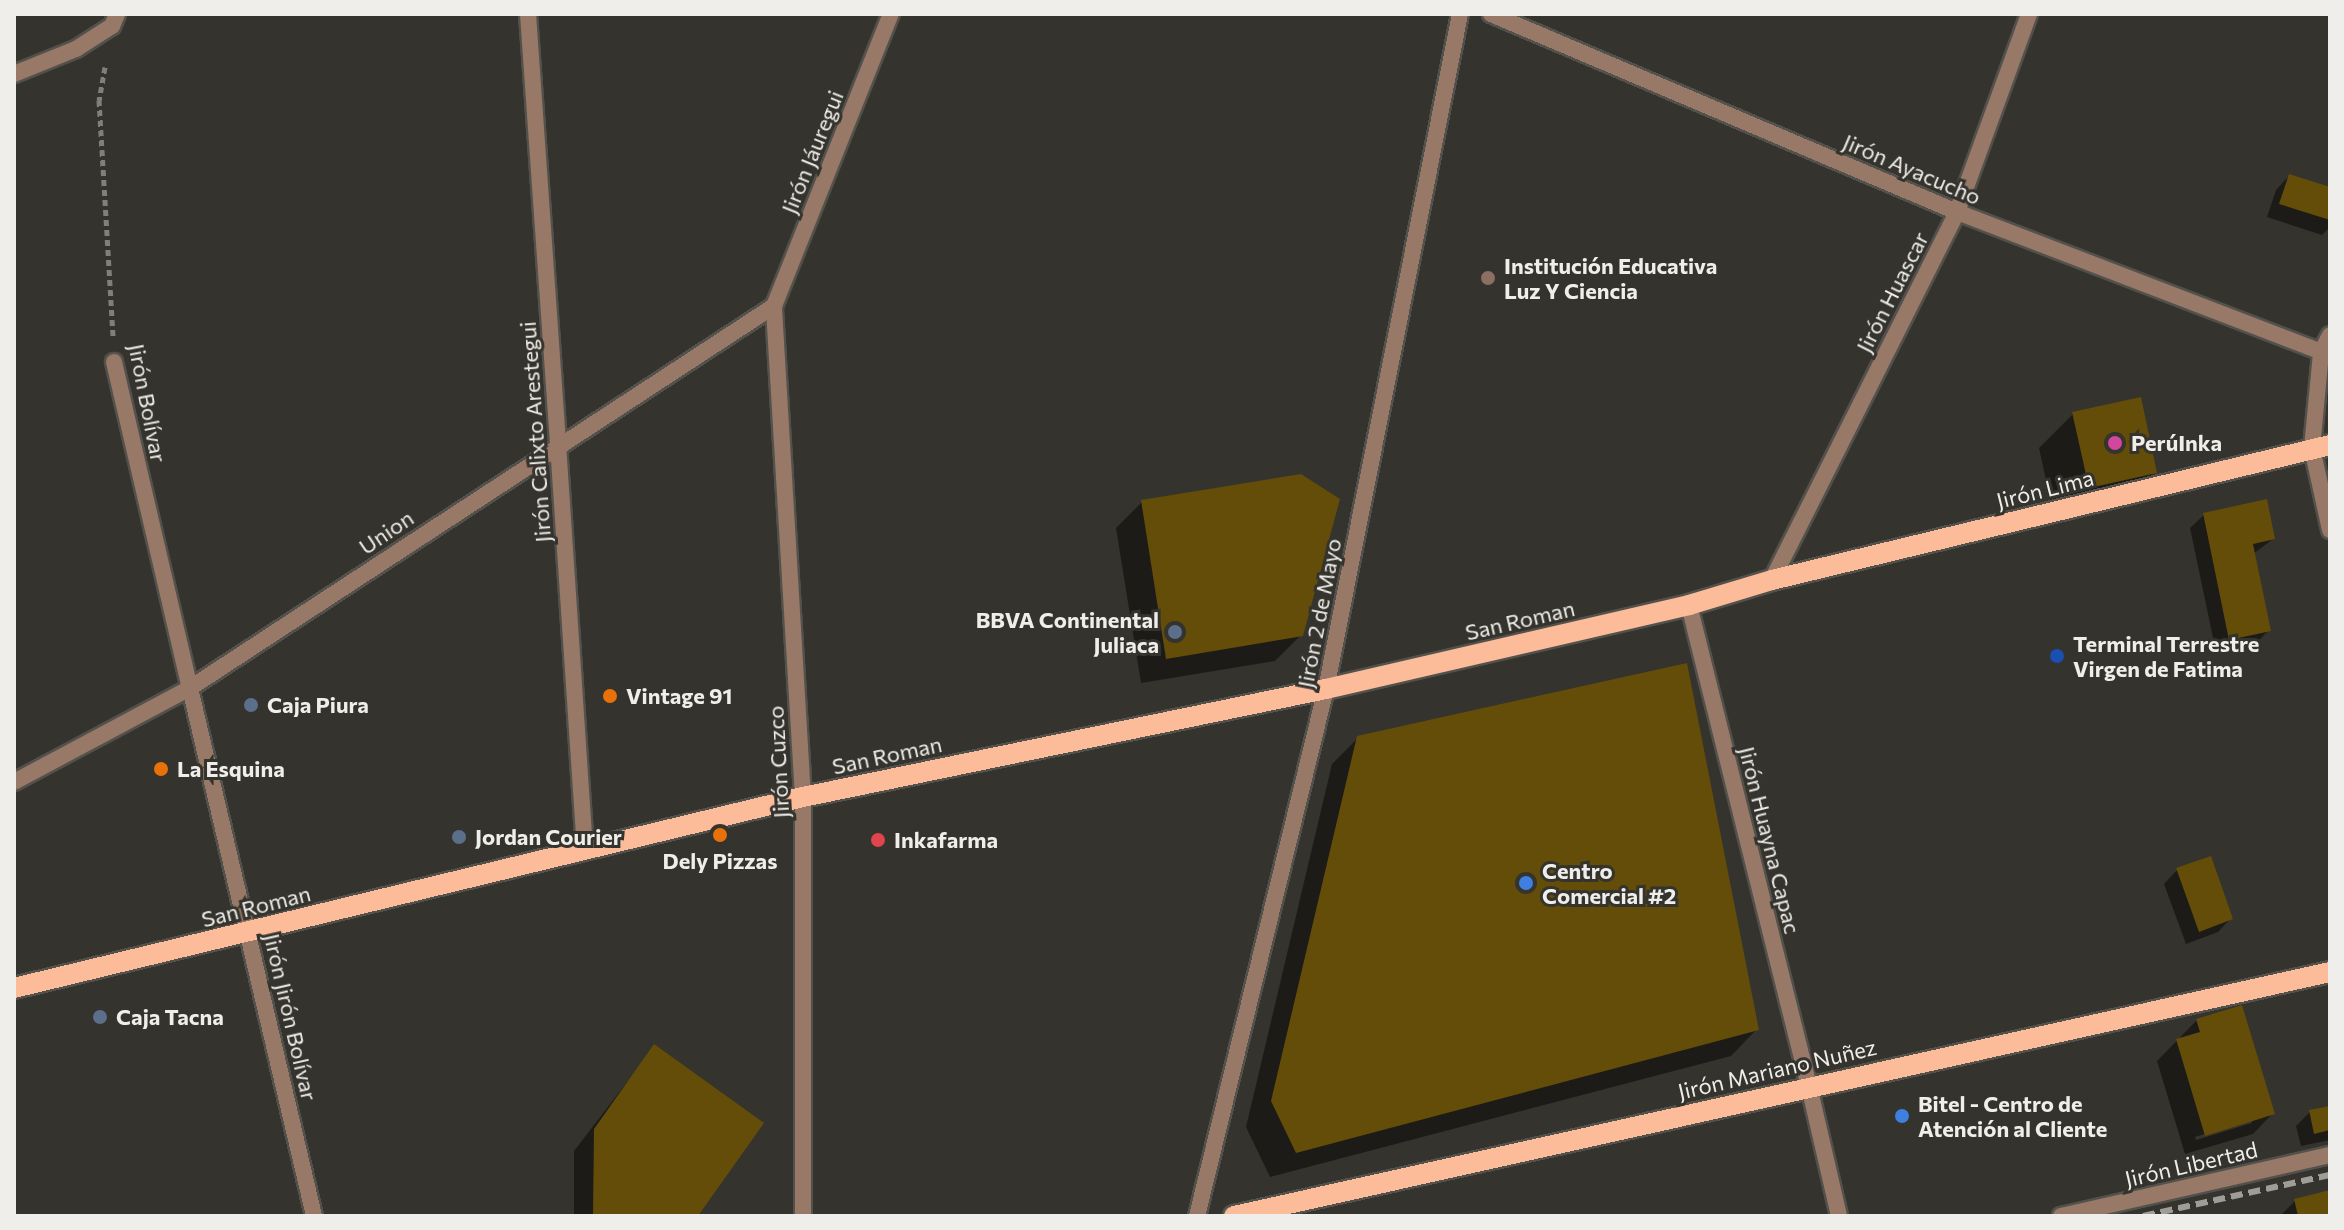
<!DOCTYPE html>
<html>
<head>
<meta charset="utf-8">
<style>
  body { margin:0 }
  #map { position:relative; width:2344px; height:1230px; overflow:hidden; background:#35332d; font-family:Commissioner,sans-serif }
  div>[style] { position:absolute }
  .shadow>* { inset:0; background:#0007 }
  .building>* { inset:0; background:#634d09 }
  .path>* { height:5px; margin-top:-2.5px; transform-origin:0; background:repeating-linear-gradient(90deg,#817f7a 0 6px,transparent 0 10px) }
  .roads { filter:drop-shadow(2px 0 #53514b) drop-shadow(-2px 0 #53514b) drop-shadow(0 2px #53514b) drop-shadow(0 -2px #53514b) }
  .pedestrian>* { height:16px; margin:-8px; padding:0 8px; transform-origin:8px; border-radius:8px; background:#987867 }
  .minor>* { height:16px; margin:-8px; padding:0 8px; transform-origin:8px; border-radius:8px; background:#987867 }
  .tertiary>* { height:16px; margin:-8px; padding:0 8px; transform-origin:8px; border-radius:8px; background:#987867 }
  .primary>* { height:20px; margin:-10px; padding:0 10px; transform-origin:10px; border-radius:10px; background:#fdbc99 }
  .rail>* { height:6px; margin-top:-3px; transform-origin:0; background:repeating-linear-gradient(90deg,#9e9d98 0 12px,transparent 0 18px) }
  .dots>* { width:22px; height:22px; translate:-50% -50%; box-sizing:border-box; border:4px solid #35332d; border-radius:50% }
  span { translate:-50% -50%; white-space:nowrap; text-align:center; line-height:1.15; -webkit-text-stroke:6px #35332d; paint-order:stroke }
  .street-label { font-size:22px; color:#efeeea }
  .poi-label { font-size:22px; color:#efeeea; font-weight:700 }
  .left { translate:0 -50%; text-align:left }
  .right { translate:-100% -50%; text-align:right }
  .frame { position:absolute; inset:0; border:16px solid #efeeea; pointer-events:none }
</style>
</head>
<body>
<div id="map">
  <div class="shadow">
    <i style="clip-path:polygon(2289px 176px,2330px 189px,2330px 227px,2322px 235px,2267px 217px,2276px 190px)"></i>
    <i style="clip-path:polygon(2073px 414px,2155px 472px,2121px 506px,2055px 521px,2039px 448px)"></i>
    <i style="clip-path:polygon(1142px 502px,1301px 635px,1275px 661px,1141px 683px,1116px 528px)"></i>
    <i style="clip-path:polygon(2204px 515px,2273px 539px,2253px 554px,2269px 630px,2255px 644px,2216px 652px,2190px 528px)"></i>
    <i style="clip-path:polygon(1358px 738px,1756px 1030px,1731px 1056px,1270px 1177px,1246px 1127px,1332px 764px)"></i>
    <i style="clip-path:polygon(2177px 870px,2231px 918px,2218px 932px,2186px 944px,2164px 884px)"></i>
    <i style="clip-path:polygon(evenodd,2197px 1020px,2273px 1113px,2253px 1134px,2185px 1154px,2157px 1061px,2197px 1020px,2252px 1119px,2252px 1123px,2196px 1140px,2195px 1137px,2252px 1119px)"></i>
    <i style="clip-path:polygon(654px 1047px,695px 1216px,574px 1216px,574px 1151px)"></i>
    <i style="clip-path:polygon(2330px 1108px,2330px 1140px,2301px 1146px,2296px 1126px,2310px 1112px)"></i>
    <i style="clip-path:polygon(2330px 1192px,2330px 1216px,2280px 1216px,2295px 1201px)"></i>
  </div>
  <div class="building">
    <i style="clip-path:polygon(2289px 174px,2330px 187px,2330px 220px,2279px 204px)"></i>
    <i style="clip-path:polygon(2141px 397px,2157px 473px,2089px 488px,2072px 412px)"></i>
    <i style="clip-path:polygon(1301px 474px,1340px 499px,1303px 636px,1166px 659px,1141px 500px)"></i>
    <i style="clip-path:polygon(2267px 499px,2275px 539px,2253px 544px,2271px 631px,2229px 640px,2203px 513px)"></i>
    <i style="clip-path:polygon(1687px 663px,1759px 1030px,1296px 1153px,1271px 1101px,1357px 736px)"></i>
    <i style="clip-path:polygon(2211px 856px,2233px 919px,2199px 932px,2176px 868px)"></i>
    <i style="clip-path:polygon(2242px 1005px,2275px 1114px,2205px 1136px,2176px 1039px,2200px 1032px,2196px 1019px)"></i>
    <i style="clip-path:polygon(654px 1044px,764px 1123px,698px 1216px,593px 1216px,594px 1129px)"></i>
    <i style="clip-path:polygon(2330px 1106px,2330px 1130px,2314px 1134px,2309px 1110px)"></i>
    <i style="clip-path:polygon(2330px 1190px,2330px 1216px,2298px 1216px,2294px 1199px)"></i>
  </div>
  <div class="path">
    <i style="left:105px;top:67px;width:34px;rotate:100deg"></i>
    <i style="left:99px;top:100px;width:236px;rotate:86.6deg"></i>
  </div>
  <div class="roads">
    <div class="pedestrian">
      <i style="left:558px;top:444px;width:405px;rotate:86.2deg"></i>
      <i style="left:1809px;top:1086px;width:133px;rotate:77deg"></i>
      <i style="left:2061px;top:1216px;width:276px;rotate:-12.8deg"></i>
    </div>
    <div class="minor">
      <i style="left:1491px;top:14px;width:506px;rotate:23.02deg"></i>
      <i style="left:1957px;top:212px;width:390px;rotate:21deg"></i>
      <i style="left:14px;top:74px;width:67px;rotate:-22deg"></i>
      <i style="left:76px;top:49px;width:43px;rotate:-32.6deg"></i>
      <i style="left:112px;top:26px;width:13px;rotate:-67deg"></i>
      <i style="left:114px;top:362px;width:335px;rotate:76.9deg"></i>
      <i style="left:2312px;top:448px;width:96px;rotate:-84.6deg"></i>
      <i style="left:2321px;top:352px;width:19px;rotate:-62deg"></i>
      <i style="left:1772px;top:580px;width:412px;rotate:-63.3deg"></i>
      <i style="left:1957px;top:212px;width:211px;rotate:-70deg"></i>
      <i style="left:1689px;top:605px;width:496px;rotate:76deg"></i>
      <i style="left:803px;top:1216px;width:419px;rotate:-90deg"></i>
    </div>
    <div class="tertiary">
      <i style="left:528px;top:14px;width:431px;rotate:86deg"></i>
      <i style="left:2312px;top:448px;width:84px;rotate:77.6deg"></i>
      <i style="left:190px;top:688px;width:542px;rotate:76.78deg"></i>
      <i style="left:14px;top:782px;width:200px;rotate:-28.1deg"></i>
      <i style="left:190px;top:688px;width:698px;rotate:-33.19deg"></i>
      <i style="left:803px;top:797px;width:492px;rotate:-93.4deg"></i>
      <i style="left:774px;top:306px;width:315px;rotate:-68.2deg"></i>
      <i style="left:1197px;top:1216px;width:543px;rotate:-76.25deg"></i>
      <i style="left:1326px;top:689px;width:688px;rotate:-78.77deg"></i>
    </div>
    <div class="primary">
      <i style="left:14px;top:988px;width:812px;rotate:-13.61deg"></i>
      <i style="left:803px;top:797px;width:534px;rotate:-11.67deg"></i>
      <i style="left:1326px;top:689px;width:373px;rotate:-13deg"></i>
      <i style="left:1689px;top:605px;width:87px;rotate:-16.8deg"></i>
      <i style="left:1772px;top:580px;width:574px;rotate:-13.6deg"></i>
      <i style="left:1234px;top:1216px;width:1123px;rotate:-12.55deg"></i>
    </div>
  </div>
  <div class="rail">
    <i style="left:2143px;top:1216px;width:191px;rotate:-12.4deg"></i>
  </div>
  <div class="dots">
    <i style="left:1488px;top:278px;background:#8d6e63"></i>
    <i style="left:2115px;top:443px;background:#d1479c"></i>
    <i style="left:1175px;top:632px;background:#5c6f8a"></i>
    <i style="left:2057px;top:656px;background:#1a4fb4"></i>
    <i style="left:610px;top:696px;background:#e8710a"></i>
    <i style="left:251px;top:705px;background:#5c6f8a"></i>
    <i style="left:161px;top:769px;background:#e8710a"></i>
    <i style="left:720px;top:835px;background:#e8710a"></i>
    <i style="left:459px;top:837px;background:#5c6f8a"></i>
    <i style="left:878px;top:840px;background:#e0444e"></i>
    <i style="left:1526px;top:883px;background:#3f7fe0"></i>
    <i style="left:100px;top:1017px;background:#5c6f8a"></i>
    <i style="left:1902px;top:1116px;background:#3f7fe0"></i>
  </div>
  <div class="street-label">
    <span style="left:812px;top:152px;rotate:-68deg">Jirón Jáuregui</span>
    <span style="left:1912px;top:169px;rotate:23deg">Jirón Ayacucho</span>
    <span style="left:1892px;top:292px;rotate:-63deg">Jirón Huascar</span>
    <span style="left:148px;top:403px;rotate:79deg">Jirón Bolívar</span>
    <span style="left:535px;top:432px;rotate:-94deg">Jirón Calixto Arestegui</span>
    <span style="left:2045px;top:489px;rotate:-14deg">Jirón Lima</span>
    <span style="left:386px;top:532px;rotate:-34deg">Union</span>
    <span style="left:1319px;top:613px;rotate:-79deg">Jirón 2 de Mayo</span>
    <span style="left:1520px;top:620px;rotate:-13deg">San Roman</span>
    <span style="left:887px;top:755px;rotate:-12deg">San Roman</span>
    <span style="left:778px;top:762px;rotate:-93deg">Jirón Cuzco</span>
    <span style="left:1770px;top:840px;rotate:76deg">Jirón Huayna Capac</span>
    <span style="left:256px;top:906px;rotate:-14deg">San Roman</span>
    <span style="left:291px;top:1017px;rotate:77deg">Jirón Jirón Bolívar</span>
    <span style="left:1777px;top:1069px;rotate:-13deg">Jirón Mariano Nuñez</span>
    <span style="left:2191px;top:1164px;rotate:-13deg">Jirón Libertad</span>
  </div>
  <div class="poi-label">
    <span class="left" style="left:1504px;top:278px">Institución Educativa<br>Luz Y Ciencia</span>
    <span class="left" style="left:2131px;top:443px">PerúInka</span>
    <span class="right" style="left:1159px;top:632px">BBVA Continental<br>Juliaca</span>
    <span class="left" style="left:2073px;top:656px">Terminal Terrestre<br>Virgen de Fatima</span>
    <span class="left" style="left:626px;top:696px">Vintage 91</span>
    <span class="left" style="left:267px;top:705px">Caja Piura</span>
    <span class="left" style="left:177px;top:769px">La Esquina</span>
    <span class="left" style="left:475px;top:837px">Jordan Courier</span>
    <span class="left" style="left:894px;top:840px">Inkafarma</span>
    <span style="left:720px;top:861px">Dely Pizzas</span>
    <span class="left" style="left:1542px;top:883px">Centro<br>Comercial #2</span>
    <span class="left" style="left:116px;top:1017px">Caja Tacna</span>
    <span class="left" style="left:1918px;top:1116px">Bitel - Centro de<br>Atención al Cliente</span>
  </div>
  <div class="frame"></div>
</div>
</body>
</html>
